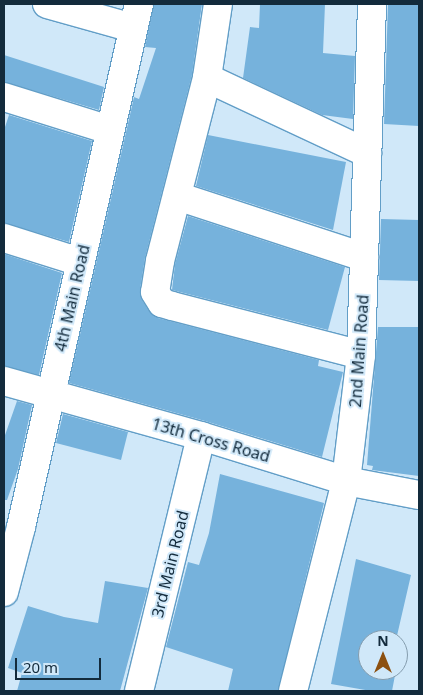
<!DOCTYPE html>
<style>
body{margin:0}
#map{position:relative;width:423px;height:695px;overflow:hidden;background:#d0e8f9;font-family:"Noto Sans",sans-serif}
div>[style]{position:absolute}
.building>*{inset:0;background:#76b2dc}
.roads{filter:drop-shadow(1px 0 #629ec7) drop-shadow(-1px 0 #629ec7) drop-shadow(0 1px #629ec7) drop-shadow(0 -1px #629ec7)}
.street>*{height:28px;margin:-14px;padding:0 14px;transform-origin:14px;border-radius:14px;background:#fff}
span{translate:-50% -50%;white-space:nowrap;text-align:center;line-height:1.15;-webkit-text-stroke:4px #d0e8f9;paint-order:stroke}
.street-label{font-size:16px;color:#132b3c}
.frame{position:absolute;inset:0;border:5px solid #132b3c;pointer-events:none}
.north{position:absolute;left:358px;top:630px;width:50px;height:50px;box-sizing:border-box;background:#d0e8f9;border:1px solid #849cad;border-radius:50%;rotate:0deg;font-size:14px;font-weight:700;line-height:20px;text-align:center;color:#132b3c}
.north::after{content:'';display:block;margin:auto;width:18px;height:22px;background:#8c5010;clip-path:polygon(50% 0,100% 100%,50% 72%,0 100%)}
.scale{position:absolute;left:15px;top:658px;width:86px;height:22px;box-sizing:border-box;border:2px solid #132b3c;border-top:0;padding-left:6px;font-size:15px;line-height:18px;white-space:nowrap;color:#132b3c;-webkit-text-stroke:4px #d0e8f9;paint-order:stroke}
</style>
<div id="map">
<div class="building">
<div style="clip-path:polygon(154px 4px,202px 4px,192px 75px,145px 258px,140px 290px,142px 300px,149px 311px,158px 318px,319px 360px,318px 366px,343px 372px,322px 457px,205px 421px,69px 383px,134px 97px,139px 99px,156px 48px,145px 47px)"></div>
<div style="clip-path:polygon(260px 4px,325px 4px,323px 53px,355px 56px,353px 119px,322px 115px,243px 78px,250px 27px,259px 28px)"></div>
<div style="clip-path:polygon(388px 4px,419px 4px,419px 126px,384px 124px)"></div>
<div style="clip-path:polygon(4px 55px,104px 87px,99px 110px,4px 82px)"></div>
<div style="clip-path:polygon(9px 115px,92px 141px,69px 242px,4px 223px,4px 130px)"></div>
<div style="clip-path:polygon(208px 135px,346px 162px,333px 230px,196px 186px)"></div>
<div style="clip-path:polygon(188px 216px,345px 267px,328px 330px,172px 290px,175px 264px)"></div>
<div style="clip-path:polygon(381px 219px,419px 220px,419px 281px,379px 280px)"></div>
<div style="clip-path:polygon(4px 254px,62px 273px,39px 375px,4px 366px)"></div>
<div style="clip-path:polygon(378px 327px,419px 327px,419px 476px,372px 470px,373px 466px,367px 465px)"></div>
<div style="clip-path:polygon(17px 401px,32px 405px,18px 469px,7px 500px,4px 500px,4px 438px)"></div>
<div style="clip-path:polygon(63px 414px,128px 432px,121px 460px,56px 443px)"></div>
<div style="clip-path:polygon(220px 474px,324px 503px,278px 691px,228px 691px,233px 669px,166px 647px,188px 562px,199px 565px,209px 533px)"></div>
<div style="clip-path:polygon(356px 559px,411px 575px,396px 640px,368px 640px,368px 670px,396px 670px,392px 691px,371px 691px,331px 684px)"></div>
<div style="clip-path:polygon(105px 581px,148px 588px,120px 691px,17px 691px,22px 673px,8px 668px,28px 606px,64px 617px,98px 623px)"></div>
</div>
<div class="roads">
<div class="street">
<div style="left:47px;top:4px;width:89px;rotate:15.6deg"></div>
<div style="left:218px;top:4px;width:75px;rotate:98.5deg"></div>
<div style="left:207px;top:78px;width:177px;rotate:25.1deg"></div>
<div style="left:207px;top:78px;width:189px;rotate:104.4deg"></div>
<div style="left:160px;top:261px;width:31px;rotate:99deg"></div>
<div style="left:155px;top:292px;width:13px;rotate:58deg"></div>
<div style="left:162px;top:303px;width:10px;rotate:17deg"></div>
<div style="left:172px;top:306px;width:195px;rotate:14.5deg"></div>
<div style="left:4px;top:97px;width:111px;rotate:17.3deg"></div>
<div style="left:177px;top:196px;width:197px;rotate:18.1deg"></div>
<div style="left:4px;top:238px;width:80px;rotate:17.5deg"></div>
<div style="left:4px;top:381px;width:205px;rotate:15.6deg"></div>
<div style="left:201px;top:436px;width:152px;rotate:17.2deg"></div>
<div style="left:346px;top:481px;width:74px;rotate:10.9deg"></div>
<div style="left:4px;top:592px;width:67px;rotate:-75.3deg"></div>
<div style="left:21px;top:527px;width:536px;rotate:-77.29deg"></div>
<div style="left:139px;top:691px;width:262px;rotate:-76.3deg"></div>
<div style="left:293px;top:691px;width:217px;rotate:-75.8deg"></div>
<div style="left:346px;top:481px;width:127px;rotate:-83.2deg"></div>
<div style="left:361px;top:355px;width:351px;rotate:-88.2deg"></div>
</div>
</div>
<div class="street-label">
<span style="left:72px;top:298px;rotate:-77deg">4th Main Road</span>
<span style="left:359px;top:351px;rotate:-86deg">2nd Main Road</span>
<span style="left:211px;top:440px;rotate:16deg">13th Cross Road</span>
<span style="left:170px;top:564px;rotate:-76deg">3rd Main Road</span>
</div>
<div class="frame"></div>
<div class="north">N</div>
<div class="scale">20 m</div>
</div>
